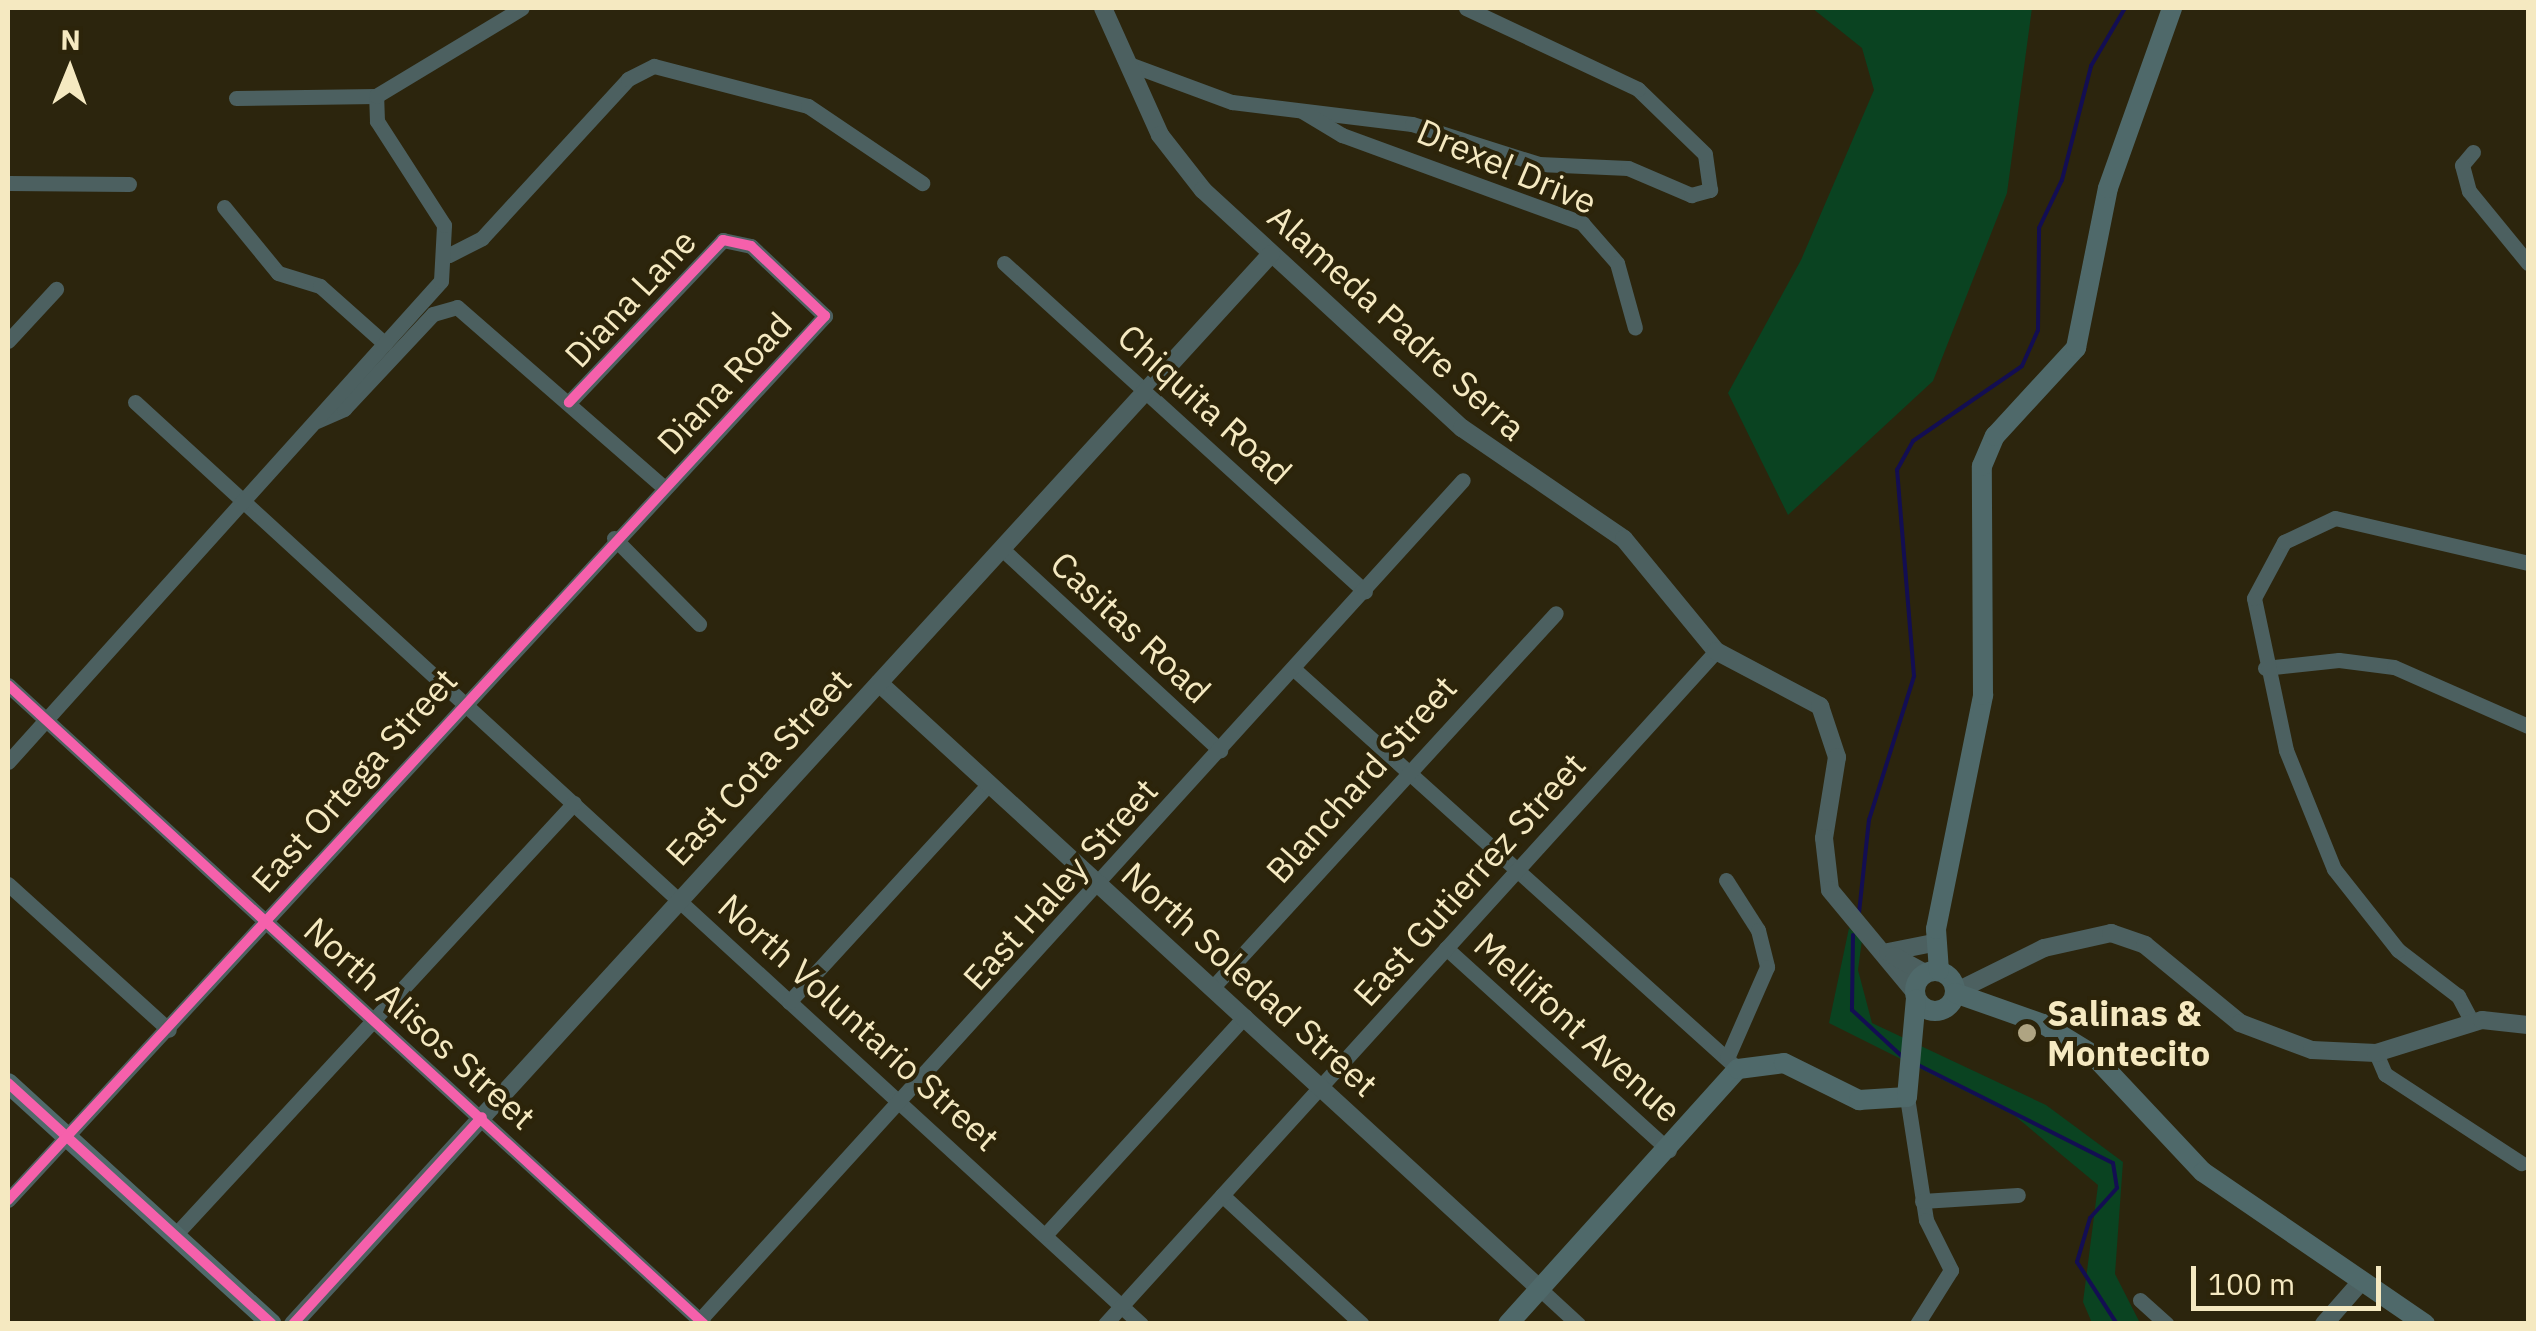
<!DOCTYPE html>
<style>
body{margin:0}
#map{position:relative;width:2536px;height:1331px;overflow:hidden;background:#2c250d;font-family:"IBM Plex Sans",sans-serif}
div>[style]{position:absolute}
.green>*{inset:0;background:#0a4321}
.stream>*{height:4px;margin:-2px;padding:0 2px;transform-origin:2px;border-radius:2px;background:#130e52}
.minor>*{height:15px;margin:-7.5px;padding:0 7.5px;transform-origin:7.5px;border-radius:7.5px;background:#4c6060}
.tertiary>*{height:18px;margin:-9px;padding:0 9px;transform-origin:9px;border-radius:9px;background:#4c6060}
.secondary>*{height:20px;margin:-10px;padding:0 10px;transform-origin:10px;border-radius:10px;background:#4f696a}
.secondary>.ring{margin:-10px;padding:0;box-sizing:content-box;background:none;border:20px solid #4f696a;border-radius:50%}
.cycleway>*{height:10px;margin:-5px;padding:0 5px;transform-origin:5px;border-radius:5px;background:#f560ab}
.dots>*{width:28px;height:28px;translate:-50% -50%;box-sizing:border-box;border:5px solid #2c240a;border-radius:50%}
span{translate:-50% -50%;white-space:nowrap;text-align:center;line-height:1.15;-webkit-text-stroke:8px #2c240a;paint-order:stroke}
.street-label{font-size:35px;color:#f5e9c1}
.poi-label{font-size:35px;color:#f5e9c1;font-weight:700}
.left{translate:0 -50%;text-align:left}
.frame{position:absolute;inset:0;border:10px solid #f5e9c1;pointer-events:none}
.north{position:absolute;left:20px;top:20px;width:100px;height:100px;-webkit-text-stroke:8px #2c240a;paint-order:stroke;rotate:1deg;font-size:28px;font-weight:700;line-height:40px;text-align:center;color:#f5e9c1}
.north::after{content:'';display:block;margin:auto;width:35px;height:45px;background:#f5e9c1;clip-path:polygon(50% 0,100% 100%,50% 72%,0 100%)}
.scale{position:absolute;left:2191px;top:1266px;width:190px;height:45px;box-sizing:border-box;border:5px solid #f5e9c1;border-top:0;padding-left:12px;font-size:30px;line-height:35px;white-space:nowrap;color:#f5e9c1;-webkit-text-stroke:8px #2c240a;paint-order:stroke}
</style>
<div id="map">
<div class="green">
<div style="clip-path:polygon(1812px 8px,2032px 8px,2007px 193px,1933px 381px,1788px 515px,1728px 393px,1801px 260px,1874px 90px,1862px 48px)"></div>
<div style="clip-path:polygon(1849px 928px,1862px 940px,1858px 970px,1872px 1023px,2046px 1105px,2123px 1162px,2115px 1274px,2140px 1323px,2092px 1323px,2083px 1302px,2098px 1185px,2015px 1116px,1829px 1023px)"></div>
</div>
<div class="stream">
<div style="left:1859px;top:913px;width:94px;rotate:-83.9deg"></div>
<div style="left:1869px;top:820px;width:151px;rotate:-72.6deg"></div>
<div style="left:1914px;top:676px;width:207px;rotate:-94.7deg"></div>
<div style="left:1897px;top:470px;width:33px;rotate:-61deg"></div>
<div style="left:1913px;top:441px;width:132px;rotate:-34.5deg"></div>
<div style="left:2022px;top:366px;width:39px;rotate:-66deg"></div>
<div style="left:2038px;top:330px;width:102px;rotate:-89.4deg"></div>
<div style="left:2039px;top:228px;width:53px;rotate:-64.4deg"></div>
<div style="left:2062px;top:180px;width:118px;rotate:-75.7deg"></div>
<div style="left:2091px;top:66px;width:67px;rotate:-59.6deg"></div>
<div style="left:1853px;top:935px;width:75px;rotate:90.8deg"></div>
<div style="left:1852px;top:1010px;width:72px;rotate:42.8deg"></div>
<div style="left:1918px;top:1065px;width:218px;rotate:26.7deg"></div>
<div style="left:2113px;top:1163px;width:25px;rotate:81deg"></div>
<div style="left:2117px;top:1188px;width:40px;rotate:132deg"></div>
<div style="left:2090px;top:1218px;width:46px;rotate:106.5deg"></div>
<div style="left:2077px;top:1262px;width:74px;rotate:57.2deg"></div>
</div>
<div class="minor">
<div style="left:1129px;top:64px;width:110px;rotate:20.3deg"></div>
<div style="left:1232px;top:102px;width:181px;rotate:7deg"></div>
<div style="left:1412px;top:124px;width:133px;rotate:17.5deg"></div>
<div style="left:1539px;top:164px;width:89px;rotate:2.6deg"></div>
<div style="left:1628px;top:168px;width:69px;rotate:23.2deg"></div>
<div style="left:1691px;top:195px;width:20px;rotate:-15deg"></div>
<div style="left:1710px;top:190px;width:36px;rotate:-98deg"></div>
<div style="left:1705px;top:154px;width:93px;rotate:-135.9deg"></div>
<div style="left:1638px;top:89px;width:190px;rotate:-154.8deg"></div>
<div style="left:236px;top:98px;width:140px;rotate:-0.8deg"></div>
<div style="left:1302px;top:111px;width:47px;rotate:31deg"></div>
<div style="left:1342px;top:135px;width:256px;rotate:20.1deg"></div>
<div style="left:1582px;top:223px;width:53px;rotate:48.8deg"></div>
<div style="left:1617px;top:263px;width:67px;rotate:74.5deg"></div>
<div style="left:2473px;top:152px;width:17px;rotate:130deg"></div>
<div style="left:2462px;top:165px;width:27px;rotate:75deg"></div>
<div style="left:2469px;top:191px;width:93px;rotate:50.7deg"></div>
<div style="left:8px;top:183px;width:121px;rotate:0.5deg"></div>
<div style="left:224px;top:207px;width:85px;rotate:50.7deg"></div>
<div style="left:278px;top:273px;width:44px;rotate:17.2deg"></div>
<div style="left:320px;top:286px;width:87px;rotate:41.7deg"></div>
<div style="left:449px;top:255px;width:37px;rotate:-27deg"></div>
<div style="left:482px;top:238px;width:216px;rotate:-47.4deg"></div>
<div style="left:628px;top:79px;width:29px;rotate:-27deg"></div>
<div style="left:654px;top:66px;width:159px;rotate:14.6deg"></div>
<div style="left:808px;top:106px;width:138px;rotate:34deg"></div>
<div style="left:1004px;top:263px;width:488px;rotate:42.3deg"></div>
<div style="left:8px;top:341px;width:71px;rotate:-47.3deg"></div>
<div style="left:135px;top:402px;width:1365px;rotate:42.51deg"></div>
<div style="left:317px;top:421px;width:30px;rotate:-24deg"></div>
<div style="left:344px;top:409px;width:130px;rotate:-46.9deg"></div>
<div style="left:433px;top:314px;width:25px;rotate:-16deg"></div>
<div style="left:457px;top:307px;width:274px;rotate:41.1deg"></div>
<div style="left:614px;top:538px;width:121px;rotate:45.3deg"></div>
<div style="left:1002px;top:549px;width:297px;rotate:42.7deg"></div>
<div style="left:2265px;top:668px;width:74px;rotate:-6.2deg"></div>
<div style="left:2339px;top:660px;width:55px;rotate:7.3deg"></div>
<div style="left:2394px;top:667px;width:146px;rotate:23.8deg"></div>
<div style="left:1295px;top:670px;width:596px;rotate:42.01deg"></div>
<div style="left:8px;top:685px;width:945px;rotate:42.56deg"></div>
<div style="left:8px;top:762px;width:647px;rotate:-48.01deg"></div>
<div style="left:441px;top:281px;width:56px;rotate:-86.9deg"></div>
<div style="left:444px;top:225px;width:124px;rotate:-122.8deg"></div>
<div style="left:377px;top:121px;width:25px;rotate:-92deg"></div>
<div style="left:376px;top:96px;width:170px;rotate:-31.1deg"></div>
<div style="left:1726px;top:880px;width:59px;rotate:57.4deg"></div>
<div style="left:1758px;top:930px;width:38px;rotate:76deg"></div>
<div style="left:1767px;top:967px;width:99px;rotate:113.7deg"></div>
<div style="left:8px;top:884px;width:217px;rotate:42.2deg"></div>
<div style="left:1446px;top:948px;width:301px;rotate:42.2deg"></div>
<div style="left:1213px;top:987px;width:507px;rotate:-47.48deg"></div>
<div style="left:789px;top:1002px;width:294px;rotate:-47.5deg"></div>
<div style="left:2472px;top:1022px;width:30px;rotate:-118deg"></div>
<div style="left:2458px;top:996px;width:76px;rotate:-142.5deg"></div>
<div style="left:2398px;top:950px;width:103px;rotate:-128.3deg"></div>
<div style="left:2334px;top:869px;width:128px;rotate:-112deg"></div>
<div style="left:2286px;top:750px;width:155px;rotate:-101.9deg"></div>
<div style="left:2254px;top:598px;width:64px;rotate:-61.8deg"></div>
<div style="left:2284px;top:542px;width:56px;rotate:-25.2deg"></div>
<div style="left:2335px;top:518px;width:198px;rotate:13.1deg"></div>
<div style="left:2376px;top:1053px;width:23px;rotate:67deg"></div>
<div style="left:2385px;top:1074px;width:163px;rotate:33.2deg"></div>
<div style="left:1907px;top:1097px;width:124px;rotate:81.2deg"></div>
<div style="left:1926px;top:1220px;width:56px;rotate:63.4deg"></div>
<div style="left:1951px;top:1270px;width:64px;rotate:122.2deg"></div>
<div style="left:1222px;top:1195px;width:190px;rotate:42.7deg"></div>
<div style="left:8px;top:1200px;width:1204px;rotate:-47.26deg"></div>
<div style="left:825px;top:316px;width:102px;rotate:-136.6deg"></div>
<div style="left:751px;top:246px;width:29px;rotate:-168deg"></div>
<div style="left:723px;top:240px;width:224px;rotate:133.5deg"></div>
<div style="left:1922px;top:1201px;width:96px;rotate:-3.6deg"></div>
<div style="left:1046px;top:1234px;width:295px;rotate:-47.6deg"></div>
<div style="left:175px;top:1235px;width:588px;rotate:-47.27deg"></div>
<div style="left:1540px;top:1289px;width:52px;rotate:42.6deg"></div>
<div style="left:2140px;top:1300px;width:36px;rotate:42deg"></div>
<div style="left:696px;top:1324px;width:1140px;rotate:-47.74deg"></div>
<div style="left:1105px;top:1324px;width:909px;rotate:-47.76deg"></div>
</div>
<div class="tertiary">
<div style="left:1103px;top:8px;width:139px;rotate:65.8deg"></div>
<div style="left:1160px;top:135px;width:70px;rotate:52deg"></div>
<div style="left:1203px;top:190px;width:352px;rotate:42.6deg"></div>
<div style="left:1462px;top:428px;width:196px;rotate:34.4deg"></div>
<div style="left:1624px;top:539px;width:145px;rotate:50.6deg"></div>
<div style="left:1716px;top:651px;width:118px;rotate:27.9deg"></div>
<div style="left:1820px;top:706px;width:54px;rotate:71.6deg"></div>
<div style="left:1837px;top:757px;width:82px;rotate:99.1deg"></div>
<div style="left:1824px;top:838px;width:52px;rotate:83.4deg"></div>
<div style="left:1830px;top:890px;width:131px;rotate:50.3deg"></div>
<div style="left:879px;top:683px;width:897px;rotate:42.51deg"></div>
<div style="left:1888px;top:952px;width:41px;rotate:-11.3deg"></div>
<div style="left:1894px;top:956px;width:35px;rotate:29deg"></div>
<div style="left:1955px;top:992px;width:99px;rotate:-26.3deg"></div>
<div style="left:2044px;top:948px;width:69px;rotate:-12.6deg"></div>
<div style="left:2111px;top:933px;width:36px;rotate:19deg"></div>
<div style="left:2145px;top:945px;width:123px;rotate:39.4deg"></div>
<div style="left:2240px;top:1023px;width:77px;rotate:20.6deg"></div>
<div style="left:2312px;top:1050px;width:64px;rotate:2.7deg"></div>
<div style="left:2376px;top:1053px;width:111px;rotate:-17.3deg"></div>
<div style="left:2482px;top:1020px;width:46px;rotate:6.2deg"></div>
<div style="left:293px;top:1324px;width:1450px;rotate:-47.57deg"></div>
<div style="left:2324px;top:1324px;width:52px;rotate:-48.9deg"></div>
</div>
<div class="secondary">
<div class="ring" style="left:1915px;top:971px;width:20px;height:20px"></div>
<div style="left:1939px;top:971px;width:42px;rotate:-94.1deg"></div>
<div style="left:1936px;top:929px;width:239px;rotate:-78.6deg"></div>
<div style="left:1983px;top:695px;width:229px;rotate:-90.3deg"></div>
<div style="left:1982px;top:466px;width:33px;rotate:-67deg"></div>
<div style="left:1995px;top:436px;width:120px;rotate:-47.4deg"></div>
<div style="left:2076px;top:348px;width:163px;rotate:-78.7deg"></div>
<div style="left:2108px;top:188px;width:191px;rotate:-70.4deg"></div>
<div style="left:1955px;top:993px;width:93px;rotate:19.4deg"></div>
<div style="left:2043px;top:1024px;width:57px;rotate:31.5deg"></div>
<div style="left:2092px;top:1054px;width:162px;rotate:46.8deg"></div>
<div style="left:2203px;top:1172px;width:269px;rotate:34.4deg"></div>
<div style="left:8px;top:1083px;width:357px;rotate:42.4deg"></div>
<div style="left:1508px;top:1324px;width:343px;rotate:-48deg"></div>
<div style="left:1738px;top:1069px;width:46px;rotate:-7.4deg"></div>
<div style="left:1784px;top:1063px;width:84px;rotate:26.3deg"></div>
<div style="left:1859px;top:1100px;width:48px;rotate:-3.6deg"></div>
<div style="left:1907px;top:1097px;width:98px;rotate:-84.8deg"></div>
</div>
<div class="cycleway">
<div style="left:8px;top:685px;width:945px;rotate:42.56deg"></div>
<div style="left:8px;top:1083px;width:357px;rotate:42.4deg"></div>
<div style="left:8px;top:1200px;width:1204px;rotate:-47.26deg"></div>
<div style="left:825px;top:316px;width:102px;rotate:-136.6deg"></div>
<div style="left:751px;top:246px;width:29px;rotate:-168deg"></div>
<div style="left:723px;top:240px;width:224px;rotate:133.5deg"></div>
<div style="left:293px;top:1324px;width:280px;rotate:-47.6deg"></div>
</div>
<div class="dots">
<div style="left:2027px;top:1033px;background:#afa482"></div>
</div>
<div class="street-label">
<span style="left:1507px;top:166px;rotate:23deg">Drexel Drive</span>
<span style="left:630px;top:298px;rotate:-47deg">Diana Lane</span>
<span style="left:1397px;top:322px;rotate:42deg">Alameda Padre Serra</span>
<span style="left:724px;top:383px;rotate:-47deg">Diana Road</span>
<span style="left:1205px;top:404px;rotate:42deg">Chiquita Road</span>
<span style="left:1131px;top:627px;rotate:43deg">Casitas Road</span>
<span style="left:758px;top:767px;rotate:-47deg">East Cota Street</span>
<span style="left:1361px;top:779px;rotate:-48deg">Blanchard Street</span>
<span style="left:354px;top:780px;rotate:-48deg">East Ortega Street</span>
<span style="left:1469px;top:879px;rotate:-48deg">East Gutierrez Street</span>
<span style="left:1060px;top:884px;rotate:-48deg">East Haley Street</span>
<span style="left:1250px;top:979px;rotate:42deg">North Soledad Street</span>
<span style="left:859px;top:1022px;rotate:42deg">North Voluntario Street</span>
<span style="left:420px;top:1023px;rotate:42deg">North Alisos Street</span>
<span style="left:1578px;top:1027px;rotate:42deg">Mellifont Avenue</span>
</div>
<div class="poi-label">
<span class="left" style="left:2047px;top:1033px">Salinas &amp;<br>Montecito</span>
</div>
<div class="frame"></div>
<div class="north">N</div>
<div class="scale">100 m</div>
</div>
